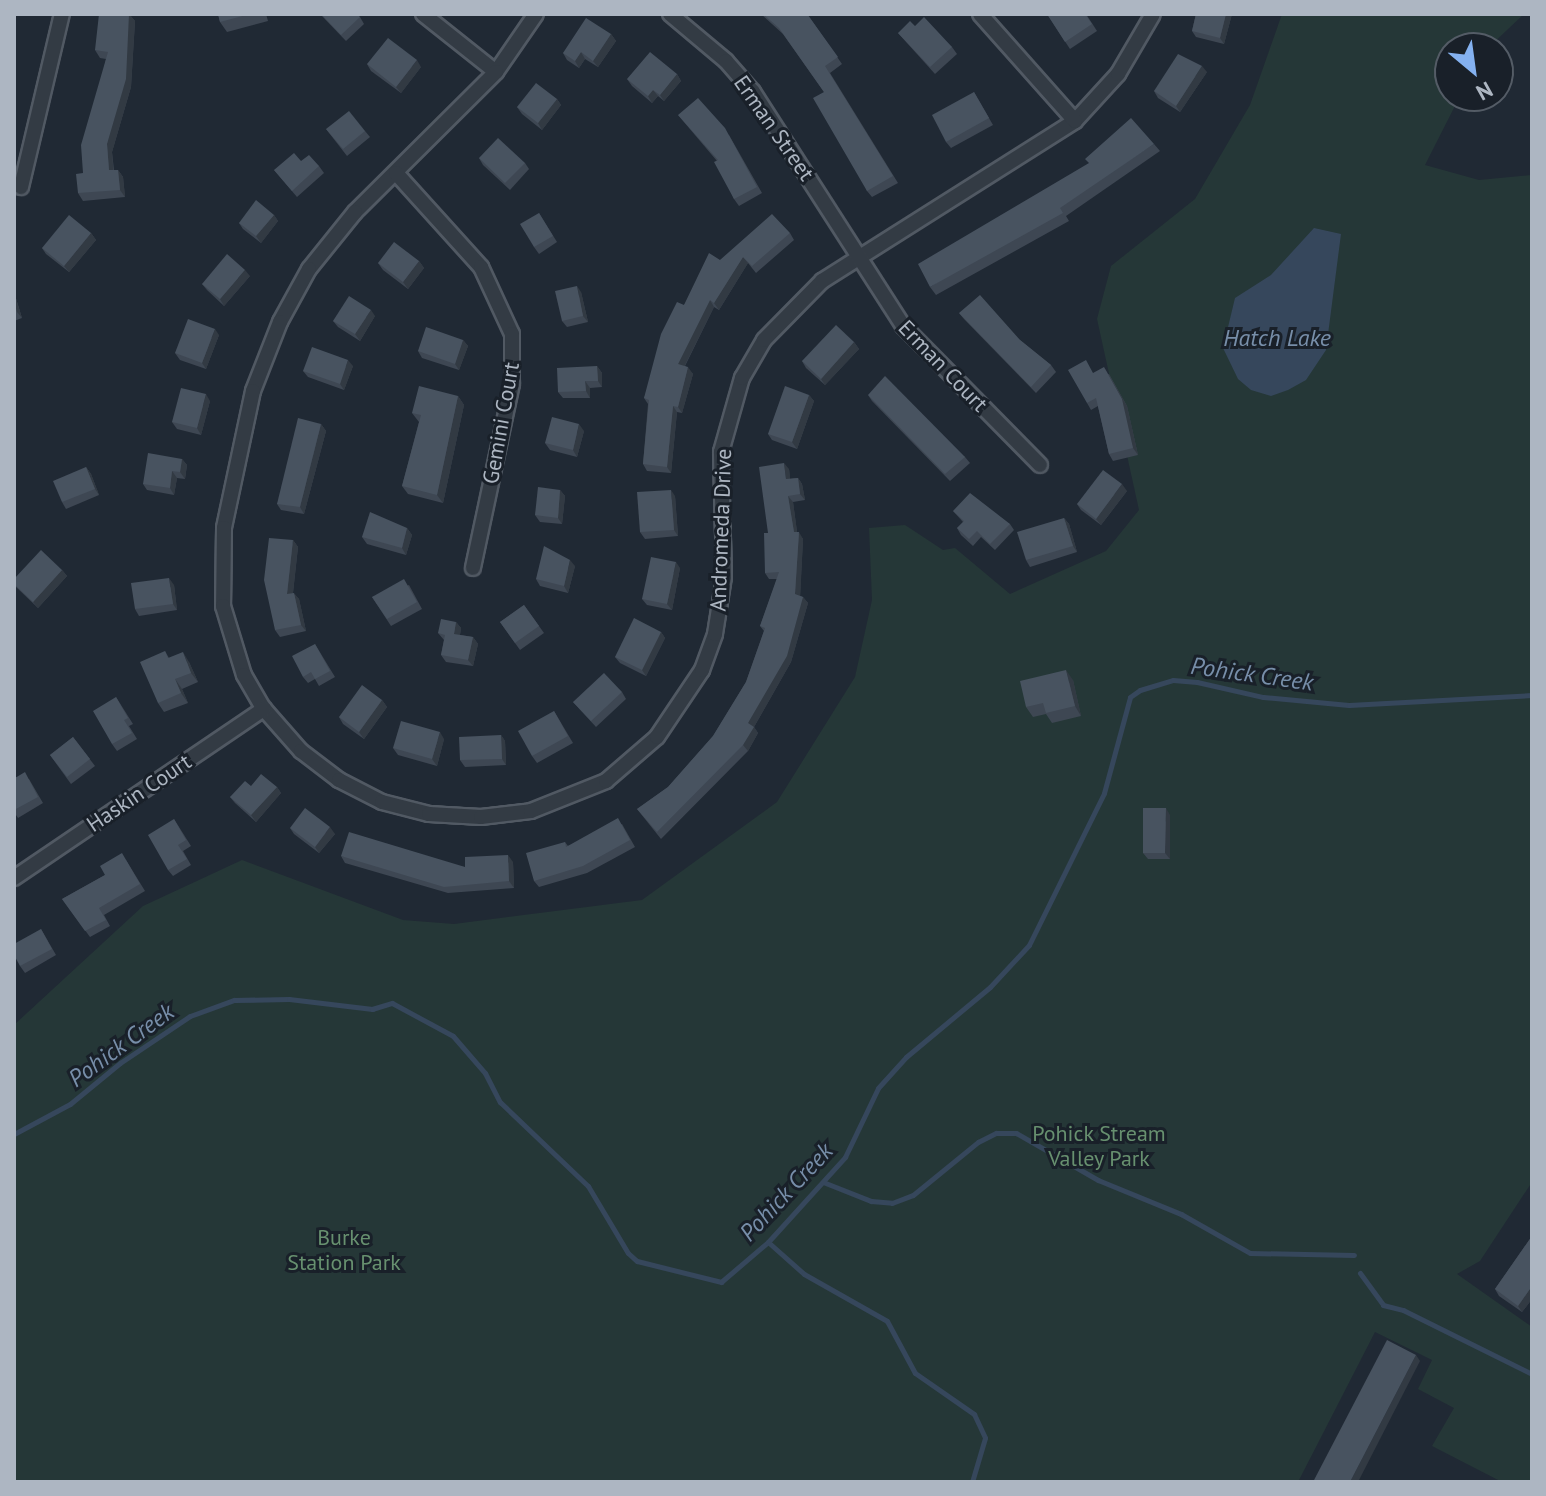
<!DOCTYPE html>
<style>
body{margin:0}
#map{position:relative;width:1546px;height:1496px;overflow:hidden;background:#202934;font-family:"PT Sans",sans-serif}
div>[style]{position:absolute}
.green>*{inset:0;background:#253737}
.water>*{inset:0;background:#36475c}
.stream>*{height:5px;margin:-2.5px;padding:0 2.5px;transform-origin:2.5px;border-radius:2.5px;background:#36475c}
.roads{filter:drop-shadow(2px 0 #515963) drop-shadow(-2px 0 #515963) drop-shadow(0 2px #515963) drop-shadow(0 -2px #515963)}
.street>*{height:14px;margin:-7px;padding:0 7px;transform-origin:7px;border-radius:7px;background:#333b44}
.wall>*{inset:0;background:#3e4753}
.shaded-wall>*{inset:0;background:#323a43}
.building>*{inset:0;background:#485360}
span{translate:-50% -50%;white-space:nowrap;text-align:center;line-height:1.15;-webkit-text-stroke:6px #192029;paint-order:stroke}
.street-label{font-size:22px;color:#adb6c2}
.park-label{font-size:22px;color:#67906f}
.water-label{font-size:24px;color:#778ea9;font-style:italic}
.frame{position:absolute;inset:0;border:16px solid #adb6c2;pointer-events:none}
.north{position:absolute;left:1434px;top:32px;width:80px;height:80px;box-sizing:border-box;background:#192029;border:2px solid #545c66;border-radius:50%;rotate:151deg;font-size:22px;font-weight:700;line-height:32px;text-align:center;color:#adb6c2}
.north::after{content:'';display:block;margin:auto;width:28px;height:36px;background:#84b1f0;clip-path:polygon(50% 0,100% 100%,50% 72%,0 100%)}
</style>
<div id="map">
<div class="green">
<div style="clip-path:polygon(1282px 14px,1524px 14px,1488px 48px,1450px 48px,1450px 96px,1460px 96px,1425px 165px,1479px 180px,1532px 175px,1532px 1182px,1480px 1261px,1457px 1274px,1532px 1327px,1532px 1482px,1502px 1482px,1432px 1446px,1454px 1408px,1418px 1389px,1432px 1360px,1375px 1332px,1298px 1482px,14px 1482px,14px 1025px,143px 906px,242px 860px,403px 920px,454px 924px,642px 900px,777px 802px,855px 677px,872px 600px,869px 528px,905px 525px,943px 550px,955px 548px,1010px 594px,1106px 551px,1139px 510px,1097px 319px,1111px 266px,1195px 199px,1250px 105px)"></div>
</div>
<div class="water">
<div style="clip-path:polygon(1314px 228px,1341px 234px,1326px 350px,1306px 380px,1288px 390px,1271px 396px,1251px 390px,1238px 379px,1223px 348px,1235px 298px,1271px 275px)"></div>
</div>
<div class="stream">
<div style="left:14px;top:1134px;width:64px;rotate:-28.2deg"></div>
<div style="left:70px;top:1104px;width:65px;rotate:-39.4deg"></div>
<div style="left:120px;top:1063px;width:84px;rotate:-33.9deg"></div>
<div style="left:190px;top:1016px;width:47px;rotate:-20deg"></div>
<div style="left:234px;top:1000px;width:55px;rotate:-1deg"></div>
<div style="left:289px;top:999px;width:84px;rotate:6.9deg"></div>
<div style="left:372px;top:1009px;width:21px;rotate:-17deg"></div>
<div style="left:392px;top:1003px;width:69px;rotate:28.4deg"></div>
<div style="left:453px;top:1036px;width:49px;rotate:49.1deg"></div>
<div style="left:485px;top:1073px;width:33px;rotate:63deg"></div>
<div style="left:500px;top:1102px;width:122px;rotate:43.7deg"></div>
<div style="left:588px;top:1186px;width:78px;rotate:59.2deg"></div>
<div style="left:628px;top:1253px;width:12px;rotate:42deg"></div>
<div style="left:637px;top:1261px;width:87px;rotate:14deg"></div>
<div style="left:721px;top:1282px;width:62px;rotate:-40.4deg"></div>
<div style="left:768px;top:1242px;width:115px;rotate:-47.8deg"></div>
<div style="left:845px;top:1157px;width:76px;rotate:-64.4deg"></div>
<div style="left:878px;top:1088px;width:42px;rotate:-47.9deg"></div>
<div style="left:906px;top:1057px;width:109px;rotate:-39.8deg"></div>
<div style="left:990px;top:987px;width:57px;rotate:-47.1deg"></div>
<div style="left:1029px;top:945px;width:169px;rotate:-63.7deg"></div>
<div style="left:1104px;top:793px;width:99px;rotate:-74.8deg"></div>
<div style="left:1130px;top:697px;width:12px;rotate:-35deg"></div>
<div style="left:1140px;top:690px;width:34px;rotate:-17deg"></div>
<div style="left:1173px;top:680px;width:24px;rotate:5deg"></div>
<div style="left:1197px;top:682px;width:68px;rotate:12.8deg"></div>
<div style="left:1263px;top:697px;width:86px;rotate:5.3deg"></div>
<div style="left:1349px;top:705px;width:183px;rotate:-3.1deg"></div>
<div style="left:823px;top:1182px;width:52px;rotate:21.6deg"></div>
<div style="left:871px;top:1201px;width:21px;rotate:5deg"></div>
<div style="left:892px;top:1203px;width:22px;rotate:-21deg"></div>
<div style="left:913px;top:1195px;width:84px;rotate:-39.2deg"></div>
<div style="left:978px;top:1142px;width:20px;rotate:-27deg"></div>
<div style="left:996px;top:1133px;width:20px"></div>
<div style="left:1016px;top:1133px;width:95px;rotate:29.8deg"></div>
<div style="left:1098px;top:1180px;width:90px;rotate:22.3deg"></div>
<div style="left:1181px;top:1214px;width:79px;rotate:29.5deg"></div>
<div style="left:1250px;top:1253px;width:104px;rotate:1.1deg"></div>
<div style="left:768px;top:1242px;width:48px;rotate:41.6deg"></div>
<div style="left:804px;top:1274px;width:95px;rotate:29.5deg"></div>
<div style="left:887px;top:1321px;width:59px;rotate:61.7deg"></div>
<div style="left:915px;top:1373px;width:72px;rotate:34.8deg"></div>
<div style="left:974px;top:1414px;width:26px;rotate:65deg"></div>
<div style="left:985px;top:1438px;width:46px;rotate:106.5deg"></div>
<div style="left:1360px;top:1273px;width:39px;rotate:54deg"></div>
<div style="left:1383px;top:1305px;width:21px;rotate:14deg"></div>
<div style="left:1403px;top:1310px;width:144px;rotate:26.4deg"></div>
</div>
<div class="roads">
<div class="street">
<div style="left:423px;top:14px;width:93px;rotate:38.5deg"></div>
<div style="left:536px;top:14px;width:70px;rotate:124.6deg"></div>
<div style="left:496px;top:72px;width:199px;rotate:135.2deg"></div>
<div style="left:355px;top:212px;width:73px;rotate:128.9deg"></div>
<div style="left:309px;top:269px;width:60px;rotate:118.7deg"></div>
<div style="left:280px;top:322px;width:74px;rotate:111.4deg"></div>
<div style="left:253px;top:391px;width:140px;rotate:102deg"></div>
<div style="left:224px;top:528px;width:78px;rotate:90.7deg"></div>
<div style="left:223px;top:606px;width:72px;rotate:73.1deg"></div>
<div style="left:244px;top:675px;width:39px;rotate:60deg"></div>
<div style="left:264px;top:709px;width:56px;rotate:48.6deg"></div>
<div style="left:301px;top:751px;width:48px;rotate:37.3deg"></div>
<div style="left:339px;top:780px;width:48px;rotate:27.1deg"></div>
<div style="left:382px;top:802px;width:49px;rotate:14.3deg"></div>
<div style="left:429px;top:814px;width:52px;rotate:3.3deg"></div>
<div style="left:481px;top:817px;width:50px;rotate:-6.8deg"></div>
<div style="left:531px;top:811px;width:81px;rotate:-21.8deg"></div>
<div style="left:606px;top:781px;width:67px;rotate:-40.8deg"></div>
<div style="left:657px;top:737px;width:81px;rotate:-56.1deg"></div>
<div style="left:702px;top:670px;width:38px;rotate:-70deg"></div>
<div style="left:715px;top:634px;width:58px;rotate:-81deg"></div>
<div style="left:724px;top:577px;width:125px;rotate:-91.4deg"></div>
<div style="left:721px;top:452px;width:77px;rotate:-74.2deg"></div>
<div style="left:742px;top:378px;width:44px;rotate:-59.9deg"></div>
<div style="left:764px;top:340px;width:83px;rotate:-45.5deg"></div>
<div style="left:822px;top:281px;width:299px;rotate:-32.3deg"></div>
<div style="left:1075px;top:121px;width:64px;rotate:-47.5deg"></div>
<div style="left:1118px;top:74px;width:69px;rotate:-59.7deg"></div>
<div style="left:670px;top:14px;width:73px;rotate:40deg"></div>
<div style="left:726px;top:61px;width:41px;rotate:48.9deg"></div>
<div style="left:753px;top:92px;width:278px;rotate:57.3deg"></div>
<div style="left:903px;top:326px;width:195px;rotate:45.4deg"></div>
<div style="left:980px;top:14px;width:143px;rotate:48.4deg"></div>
<div style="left:396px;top:173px;width:127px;rotate:47.9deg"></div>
<div style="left:481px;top:267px;width:74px;rotate:65.2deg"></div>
<div style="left:512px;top:334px;width:50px;rotate:90deg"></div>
<div style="left:512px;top:384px;width:188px;rotate:102deg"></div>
<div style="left:21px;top:187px;width:178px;rotate:-76.7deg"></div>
<div style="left:14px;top:878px;width:302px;rotate:-34.1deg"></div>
</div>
</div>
<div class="wall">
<div style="clip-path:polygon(129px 14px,135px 21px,131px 87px,112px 152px,114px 170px,118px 170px,123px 177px,125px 197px,83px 201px,78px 193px,83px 173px,106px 59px,100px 58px,95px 50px)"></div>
<div style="clip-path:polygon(218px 14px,266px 14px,268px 21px,227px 32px,220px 22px)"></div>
<div style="clip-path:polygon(320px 14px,360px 17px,364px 24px,346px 41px)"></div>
<div style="clip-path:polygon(761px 14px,807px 14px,810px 18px,842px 64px,830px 73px,898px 183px,872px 197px,867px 191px,824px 92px,783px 34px)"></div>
<div style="clip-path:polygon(1047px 14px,1086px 14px,1097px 31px,1070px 49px)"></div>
<div style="clip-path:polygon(1196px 14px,1232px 14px,1224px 44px,1196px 37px,1192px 31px)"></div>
<div style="clip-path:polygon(915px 26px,952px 47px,957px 54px,935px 74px,898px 33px)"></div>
<div style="clip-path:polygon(611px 34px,616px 41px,598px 67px,585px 59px,579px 68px,567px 60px,563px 53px)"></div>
<div style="clip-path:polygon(367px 64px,421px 67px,401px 93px,371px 71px)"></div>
<div style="clip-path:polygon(1207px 72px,1180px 112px,1158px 98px,1154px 91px)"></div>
<div style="clip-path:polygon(677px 74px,681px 81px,664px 101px,658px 96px,652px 103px,632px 86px,627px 79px)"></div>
<div style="clip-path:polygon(974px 92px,993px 125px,951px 148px,946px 142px)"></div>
<div style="clip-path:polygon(557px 99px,561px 105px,542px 130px,522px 114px,517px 107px)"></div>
<div style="clip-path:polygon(678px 115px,729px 135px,762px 193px,739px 206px,734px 199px,717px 161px)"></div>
<div style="clip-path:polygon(326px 129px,365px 131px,370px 137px,347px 156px)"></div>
<div style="clip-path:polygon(1154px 144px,1160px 151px,1066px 216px,1069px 221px,936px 295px,930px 287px)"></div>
<div style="clip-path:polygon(479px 158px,525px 163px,529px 169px,510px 190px,483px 165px)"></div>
<div style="clip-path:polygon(301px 161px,319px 166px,324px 173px,297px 197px,274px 170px)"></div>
<div style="clip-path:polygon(539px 213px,557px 242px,539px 254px,534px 247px)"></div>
<div style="clip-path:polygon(274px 215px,278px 221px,261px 243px,243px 229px,239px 223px)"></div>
<div style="clip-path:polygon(91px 233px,96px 240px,69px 272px,46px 254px,42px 248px)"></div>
<div style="clip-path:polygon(790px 233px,794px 240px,756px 273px,748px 263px,719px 310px,714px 307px,685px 366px,693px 374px,682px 413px,677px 412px,671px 473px,647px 471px,643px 464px,648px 404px,644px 398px,684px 305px,720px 260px)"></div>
<div style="clip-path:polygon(419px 261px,424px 268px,408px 289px,383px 270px,378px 263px)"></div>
<div style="clip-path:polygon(250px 276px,224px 306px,207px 290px,202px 284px)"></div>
<div style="clip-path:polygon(14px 292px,22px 318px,14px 321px)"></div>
<div style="clip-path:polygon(581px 292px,588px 322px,567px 327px,562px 321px)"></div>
<div style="clip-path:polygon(959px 313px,1020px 340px,1051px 365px,1056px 372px,1036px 393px,964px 319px)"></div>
<div style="clip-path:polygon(375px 316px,360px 341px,338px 327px,333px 321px)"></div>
<div style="clip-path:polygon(219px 335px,206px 369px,180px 360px,175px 353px)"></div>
<div style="clip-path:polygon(463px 340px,468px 346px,459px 370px,422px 358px,418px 351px)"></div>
<div style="clip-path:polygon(854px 342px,859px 349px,825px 385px,806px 368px,802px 361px)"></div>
<div style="clip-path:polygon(353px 366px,344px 390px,308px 377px,303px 371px)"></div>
<div style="clip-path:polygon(597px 366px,602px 373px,602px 387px,590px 388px,590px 398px,563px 398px,558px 392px)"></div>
<div style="clip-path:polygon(1094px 373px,1109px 374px,1127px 406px,1138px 455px,1113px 461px,1109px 454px,1098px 406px,1091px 410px,1087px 403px)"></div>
<div style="clip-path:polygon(809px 395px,814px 401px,797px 449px,772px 440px,768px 434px)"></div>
<div style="clip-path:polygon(868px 395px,965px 457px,970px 463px,950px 481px,872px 401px)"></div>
<div style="clip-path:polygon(458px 396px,464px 405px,443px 503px,408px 494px,402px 486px,419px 422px,412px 413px)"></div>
<div style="clip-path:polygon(210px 401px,201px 435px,177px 429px,172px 422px)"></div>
<div style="clip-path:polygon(321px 424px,326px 431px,304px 514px,281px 510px,277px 504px)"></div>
<div style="clip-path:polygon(584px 431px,577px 457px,550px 450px,545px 443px)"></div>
<div style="clip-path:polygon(182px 459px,187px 465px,185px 479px,177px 478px,174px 495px,147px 490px,143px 484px)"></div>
<div style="clip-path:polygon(86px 467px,91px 474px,99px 495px,66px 509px,62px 502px)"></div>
<div style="clip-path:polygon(789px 469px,790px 479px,798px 478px,802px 484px,805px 500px,793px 502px,797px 532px,803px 539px,800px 596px,803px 597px,808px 603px,791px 662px,754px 727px,758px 733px,748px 751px,661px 839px,637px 809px,668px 787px,713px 736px,746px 682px,764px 631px,760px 626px,777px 579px,769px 579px,765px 573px,768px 533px)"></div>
<div style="clip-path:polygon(560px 490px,565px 496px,562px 524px,540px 522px,535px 515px)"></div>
<div style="clip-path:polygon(1127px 491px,1101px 525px,1081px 510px,1077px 504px)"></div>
<div style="clip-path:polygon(675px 496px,678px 536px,645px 539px,640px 532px)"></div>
<div style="clip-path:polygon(953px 511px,1010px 524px,1014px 530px,995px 550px,981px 537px,973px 546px,961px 535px,957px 528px,963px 522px)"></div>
<div style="clip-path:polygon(1064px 518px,1069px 524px,1077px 552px,1030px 567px,1026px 560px)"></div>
<div style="clip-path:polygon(407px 528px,412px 535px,406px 555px,367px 544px,362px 537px)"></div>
<div style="clip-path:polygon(293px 540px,298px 547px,293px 593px,299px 599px,306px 631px,280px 637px,275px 630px)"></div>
<div style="clip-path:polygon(575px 566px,568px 593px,540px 586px,536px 579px)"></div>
<div style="clip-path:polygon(680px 568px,672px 610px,647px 605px,642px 599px)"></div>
<div style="clip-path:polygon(62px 570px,67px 576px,38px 608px,14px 585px,14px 579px)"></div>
<div style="clip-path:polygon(174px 585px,177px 610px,139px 616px,135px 609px)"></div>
<div style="clip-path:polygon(409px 585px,422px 609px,391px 626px,372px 597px)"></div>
<div style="clip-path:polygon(524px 605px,544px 633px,520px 650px,500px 622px)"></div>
<div style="clip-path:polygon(456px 622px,461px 628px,460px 635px,473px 637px,478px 644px,473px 666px,446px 662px,441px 655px,444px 640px,438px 633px)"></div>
<div style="clip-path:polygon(661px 632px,665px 638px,646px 676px,620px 663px,615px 657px)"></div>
<div style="clip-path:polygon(315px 644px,335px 677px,319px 686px,315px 679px,308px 683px,303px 677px)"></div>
<div style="clip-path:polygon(165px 651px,169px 658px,189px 662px,198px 682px,182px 689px,188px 703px,164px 712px,158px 703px)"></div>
<div style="clip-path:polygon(1073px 680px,1081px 716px,1052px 723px,1046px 714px,1033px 717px,1026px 707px)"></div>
<div style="clip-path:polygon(622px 692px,626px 699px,596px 727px,573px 702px)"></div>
<div style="clip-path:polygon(116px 697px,133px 724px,129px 726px,137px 739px,117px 751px,112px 744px)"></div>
<div style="clip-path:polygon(382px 700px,387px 707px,364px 739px,343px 724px,339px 717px)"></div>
<div style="clip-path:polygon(554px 711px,573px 743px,537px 763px,532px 756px)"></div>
<div style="clip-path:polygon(501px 735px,505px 741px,506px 765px,465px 767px,460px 760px)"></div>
<div style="clip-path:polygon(73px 737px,95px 766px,71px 784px,50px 755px)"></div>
<div style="clip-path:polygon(444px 739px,437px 766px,398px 755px,393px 748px)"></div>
<div style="clip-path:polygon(14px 774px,16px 777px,29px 779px,43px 803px,18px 818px,14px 812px)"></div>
<div style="clip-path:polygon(251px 786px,277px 787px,281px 793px,256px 822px,235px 803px,230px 797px)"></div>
<div style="clip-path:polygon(1170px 815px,1170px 859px,1148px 859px,1143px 853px)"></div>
<div style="clip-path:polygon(174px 819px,191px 846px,183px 851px,191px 865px,173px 876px,168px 870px)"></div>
<div style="clip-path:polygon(622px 824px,635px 847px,587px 873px,539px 887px,534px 881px,565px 842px,568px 846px)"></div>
<div style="clip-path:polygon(290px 828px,335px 834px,319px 853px,294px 834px)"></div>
<div style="clip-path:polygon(341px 856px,465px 867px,513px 862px,514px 888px,448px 893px,345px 863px)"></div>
<div style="clip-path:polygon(126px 860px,145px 891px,104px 915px,110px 926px,90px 937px,62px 899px,105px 875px)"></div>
<div style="clip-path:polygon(41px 929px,56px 955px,25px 973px,20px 966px)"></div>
<div style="clip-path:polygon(1532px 1236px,1532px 1299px,1522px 1312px,1499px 1296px,1495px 1289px)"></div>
</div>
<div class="shaded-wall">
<div style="clip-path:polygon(129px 14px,135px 21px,131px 87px,112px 152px,114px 178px,109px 170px,107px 144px)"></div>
<div style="clip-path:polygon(1226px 14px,1232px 14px,1224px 44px,1220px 38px)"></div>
<div style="clip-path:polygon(611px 34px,616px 41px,598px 67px,593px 61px)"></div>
<div style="clip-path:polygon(581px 52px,585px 59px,579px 68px,575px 61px)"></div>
<div style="clip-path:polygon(417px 60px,421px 67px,401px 93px,396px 87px)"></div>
<div style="clip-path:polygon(1202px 66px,1207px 72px,1180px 112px,1176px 106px)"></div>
<div style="clip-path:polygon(677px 74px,681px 81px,664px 101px,660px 95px)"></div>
<div style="clip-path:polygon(653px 90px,658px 96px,652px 103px,648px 96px)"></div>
<div style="clip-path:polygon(557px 99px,561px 105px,542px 130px,538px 123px)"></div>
<div style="clip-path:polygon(118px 170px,123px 177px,125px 197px,120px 190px)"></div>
<div style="clip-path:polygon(274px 215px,278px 221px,261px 243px,256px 236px)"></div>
<div style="clip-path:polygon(91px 233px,96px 240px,69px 272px,64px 266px)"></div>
<div style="clip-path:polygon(743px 257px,748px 263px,719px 310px,714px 303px)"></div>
<div style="clip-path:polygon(419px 261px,424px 268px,408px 289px,403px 282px)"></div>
<div style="clip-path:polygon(245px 270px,250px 276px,224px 306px,220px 299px)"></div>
<div style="clip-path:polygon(577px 286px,581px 292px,588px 322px,583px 316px)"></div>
<div style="clip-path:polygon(14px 292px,22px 318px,17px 312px,14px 301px)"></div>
<div style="clip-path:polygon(710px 300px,714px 307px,682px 371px,678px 364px)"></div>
<div style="clip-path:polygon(371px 310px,375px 316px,360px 341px,355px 334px)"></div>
<div style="clip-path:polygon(215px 329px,219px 335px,206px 369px,202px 363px)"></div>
<div style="clip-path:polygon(463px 340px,468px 346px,459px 370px,455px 364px)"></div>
<div style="clip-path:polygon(854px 342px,859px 349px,825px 385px,821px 379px)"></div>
<div style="clip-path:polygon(348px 360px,353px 366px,344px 390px,340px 384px)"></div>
<div style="clip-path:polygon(597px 366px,602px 373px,602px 387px,598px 381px)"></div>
<div style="clip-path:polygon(688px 367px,693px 374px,682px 413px,678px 407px)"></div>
<div style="clip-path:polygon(1104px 367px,1127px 406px,1138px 455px,1133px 448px)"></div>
<div style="clip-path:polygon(585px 381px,590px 388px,590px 398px,586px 391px)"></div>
<div style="clip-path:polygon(206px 394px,210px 401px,201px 435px,197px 428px)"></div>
<div style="clip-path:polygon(809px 395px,814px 401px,797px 449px,792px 442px)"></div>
<div style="clip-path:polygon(458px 396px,464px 405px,443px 503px,437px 495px)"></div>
<div style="clip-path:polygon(673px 406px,677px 412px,671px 473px,667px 467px)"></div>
<div style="clip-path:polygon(321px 424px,326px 431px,304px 514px,300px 507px)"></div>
<div style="clip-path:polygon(579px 424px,584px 431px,577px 457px,573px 450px)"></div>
<div style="clip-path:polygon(182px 459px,187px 465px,185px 479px,180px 472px)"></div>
<div style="clip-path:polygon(784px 463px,789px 469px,791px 486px,786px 479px)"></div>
<div style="clip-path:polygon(86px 467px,91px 474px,99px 495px,95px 489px)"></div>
<div style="clip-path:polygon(172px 471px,177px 478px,174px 495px,170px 488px)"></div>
<div style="clip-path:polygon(798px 478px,802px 484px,805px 500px,800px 494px)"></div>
<div style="clip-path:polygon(1122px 484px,1127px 491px,1101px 525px,1096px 519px)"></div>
<div style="clip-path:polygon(560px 490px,565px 496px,562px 524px,558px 518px)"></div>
<div style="clip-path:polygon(671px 490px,675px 496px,678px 536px,674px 530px)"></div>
<div style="clip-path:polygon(788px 496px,793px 502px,798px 539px,794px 532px)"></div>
<div style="clip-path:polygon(1064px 518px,1069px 524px,1077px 552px,1073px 546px)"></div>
<div style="clip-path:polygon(407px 528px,412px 535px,406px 555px,402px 548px)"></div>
<div style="clip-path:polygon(799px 532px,803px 539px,800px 601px,795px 594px)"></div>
<div style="clip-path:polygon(293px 540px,298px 547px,292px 601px,287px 594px)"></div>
<div style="clip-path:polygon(570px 560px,575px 566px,568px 593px,564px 586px)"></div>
<div style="clip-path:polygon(676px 562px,680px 568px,672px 610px,667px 604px)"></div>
<div style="clip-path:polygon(62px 570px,67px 576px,38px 608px,33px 602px)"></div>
<div style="clip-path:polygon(169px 578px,174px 585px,177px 610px,173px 604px)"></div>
<div style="clip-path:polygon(294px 593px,299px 599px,306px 631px,301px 625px)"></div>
<div style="clip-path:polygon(803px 597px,808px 603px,791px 662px,754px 727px,758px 733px,748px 751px,743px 745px,748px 723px)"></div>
<div style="clip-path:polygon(456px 622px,461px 628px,459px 640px,454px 634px)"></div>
<div style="clip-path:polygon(661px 632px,665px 638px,646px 676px,642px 670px)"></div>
<div style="clip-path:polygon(473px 637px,478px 644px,473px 666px,468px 660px)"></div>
<div style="clip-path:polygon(183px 652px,189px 662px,198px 682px,191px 673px)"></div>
<div style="clip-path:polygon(1066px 670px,1073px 680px,1081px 716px,1075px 706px)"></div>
<div style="clip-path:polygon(175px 679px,182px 689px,188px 703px,181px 693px)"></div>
<div style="clip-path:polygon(382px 700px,387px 707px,364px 739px,359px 732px)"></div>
<div style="clip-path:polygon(440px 732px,444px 739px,437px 766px,432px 759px)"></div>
<div style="clip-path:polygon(501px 735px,505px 741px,506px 765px,502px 759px)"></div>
<div style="clip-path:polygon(277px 787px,281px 793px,256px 822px,251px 815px)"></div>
<div style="clip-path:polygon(1166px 808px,1170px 815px,1170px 859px,1165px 853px)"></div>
<div style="clip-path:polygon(330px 827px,335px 834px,319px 853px,315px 847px)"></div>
<div style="clip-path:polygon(508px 855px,513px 862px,514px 888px,509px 881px)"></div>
<div style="clip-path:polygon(1532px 1286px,1532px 1299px,1522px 1312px,1518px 1306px)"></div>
<div style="clip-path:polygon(1416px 1355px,1420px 1361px,1358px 1482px,1350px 1482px)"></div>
</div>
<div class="building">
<div style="clip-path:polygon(99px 14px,129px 14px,126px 79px,107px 144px,109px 170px,118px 170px,120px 190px,78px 193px,76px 174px,83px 173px,81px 145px,108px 52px,95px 50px)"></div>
<div style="clip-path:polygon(218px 14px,250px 14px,220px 22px)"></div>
<div style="clip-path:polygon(321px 14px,357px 14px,360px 17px,341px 35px)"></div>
<div style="clip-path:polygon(763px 14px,807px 14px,810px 18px,838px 57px,825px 66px,893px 176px,867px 191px,813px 98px,824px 92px,779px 28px)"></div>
<div style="clip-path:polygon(1047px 14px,1085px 14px,1092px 24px,1065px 42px)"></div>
<div style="clip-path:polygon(1196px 14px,1226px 14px,1220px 38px,1192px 31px)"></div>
<div style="clip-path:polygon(924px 17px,952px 47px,930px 67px,898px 33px,910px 21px,915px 26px)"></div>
<div style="clip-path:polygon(586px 18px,611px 34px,593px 61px,581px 52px,575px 61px,563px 53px)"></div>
<div style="clip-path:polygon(388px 38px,417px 60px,396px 87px,367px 64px)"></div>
<div style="clip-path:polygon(650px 52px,677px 74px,660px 95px,653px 90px,648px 96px,627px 79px)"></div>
<div style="clip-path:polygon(1178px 54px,1202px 66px,1176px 106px,1154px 91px)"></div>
<div style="clip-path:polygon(536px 83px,557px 99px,538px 123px,517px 107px)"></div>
<div style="clip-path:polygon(974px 92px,989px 118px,946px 142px,932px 115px)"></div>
<div style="clip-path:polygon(698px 98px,725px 128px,757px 187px,734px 199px,714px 162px,718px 160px,678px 115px)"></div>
<div style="clip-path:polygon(349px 111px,365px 131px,343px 149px,326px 129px)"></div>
<div style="clip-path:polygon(1131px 118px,1154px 144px,1060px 208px,1063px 213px,930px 287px,918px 264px,1089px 163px,1085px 159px)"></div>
<div style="clip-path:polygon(498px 138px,525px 163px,505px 183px,479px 158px)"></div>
<div style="clip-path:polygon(294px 153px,301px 161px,309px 155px,319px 166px,292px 191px,274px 170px)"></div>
<div style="clip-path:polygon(256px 200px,274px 215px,256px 236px,239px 223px)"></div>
<div style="clip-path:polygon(539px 213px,553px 236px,534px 247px,520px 224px)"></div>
<div style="clip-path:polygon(772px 214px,790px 233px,752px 266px,743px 257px,714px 303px,710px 300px,678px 364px,688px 367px,678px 407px,673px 406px,667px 467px,643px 464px,649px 400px,644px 398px,661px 334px,677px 302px,684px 305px,709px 253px,720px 260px)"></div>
<div style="clip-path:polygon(69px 215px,91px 233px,64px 266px,42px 248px)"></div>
<div style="clip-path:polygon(394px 242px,419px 261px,403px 282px,378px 263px)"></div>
<div style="clip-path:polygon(227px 254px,245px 270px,220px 299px,202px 284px)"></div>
<div style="clip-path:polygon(577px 286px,583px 316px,562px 321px,555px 291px)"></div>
<div style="clip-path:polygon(980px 295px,1020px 340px,1051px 365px,1031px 387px,959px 313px)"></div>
<div style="clip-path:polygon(349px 296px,371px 310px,355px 334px,333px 321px)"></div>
<div style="clip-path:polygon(188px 319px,215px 329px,202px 363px,175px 353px)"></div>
<div style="clip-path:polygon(836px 325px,854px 342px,821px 379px,802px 361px)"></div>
<div style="clip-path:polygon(426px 327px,463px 340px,455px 364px,418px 351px)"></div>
<div style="clip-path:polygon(312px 347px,348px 360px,340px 384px,303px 371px)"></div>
<div style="clip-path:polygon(1086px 360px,1093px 373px,1104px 367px,1122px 399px,1133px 448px,1109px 454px,1096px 398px,1087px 403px,1068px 370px)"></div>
<div style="clip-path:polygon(597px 366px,598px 381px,585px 381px,586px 391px,558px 392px,557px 368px)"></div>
<div style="clip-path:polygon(885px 376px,965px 457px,945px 474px,868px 395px)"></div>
<div style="clip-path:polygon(419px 386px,458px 396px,437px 495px,402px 486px,421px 415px,412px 413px)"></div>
<div style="clip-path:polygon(785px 386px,809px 395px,792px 442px,768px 434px)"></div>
<div style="clip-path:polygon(181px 388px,206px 394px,197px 428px,172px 422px)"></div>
<div style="clip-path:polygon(552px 417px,579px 424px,573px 450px,545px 443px)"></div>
<div style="clip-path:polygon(298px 418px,321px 424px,300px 507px,277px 504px)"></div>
<div style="clip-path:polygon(148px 453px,182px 459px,180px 472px,172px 471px,170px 488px,143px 484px)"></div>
<div style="clip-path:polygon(784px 463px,786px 479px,798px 478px,800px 494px,788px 496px,794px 532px,799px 532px,795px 594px,803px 597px,787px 656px,748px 723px,754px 727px,743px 745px,657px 832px,637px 809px,668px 787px,713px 736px,746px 682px,765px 628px,760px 626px,779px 572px,765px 573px,764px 533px,768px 533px,759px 467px)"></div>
<div style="clip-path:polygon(86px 467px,95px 489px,62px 502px,53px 481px)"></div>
<div style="clip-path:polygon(1103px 470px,1122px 484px,1096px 519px,1077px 504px)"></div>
<div style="clip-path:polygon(538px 487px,560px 490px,558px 518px,535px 515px)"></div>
<div style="clip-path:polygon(671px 490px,674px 530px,640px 532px,637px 492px)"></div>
<div style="clip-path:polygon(970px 493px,1010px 524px,990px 544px,977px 531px,969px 539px,957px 528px,964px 521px,953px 511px)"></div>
<div style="clip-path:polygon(370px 512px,407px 528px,402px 548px,362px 537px)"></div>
<div style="clip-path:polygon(1064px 518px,1073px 546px,1026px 560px,1017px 532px)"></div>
<div style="clip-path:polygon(269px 538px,293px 540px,287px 594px,294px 593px,301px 625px,275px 630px,264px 580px)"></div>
<div style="clip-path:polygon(544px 546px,570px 560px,564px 586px,536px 579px)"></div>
<div style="clip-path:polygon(41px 550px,62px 570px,33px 602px,14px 584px,14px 579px)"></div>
<div style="clip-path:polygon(651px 557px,676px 562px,667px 604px,642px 599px)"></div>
<div style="clip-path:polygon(169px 578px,173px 604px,135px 609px,131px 583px)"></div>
<div style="clip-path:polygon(404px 579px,417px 602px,387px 619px,372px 597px)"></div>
<div style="clip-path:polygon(524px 605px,539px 626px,515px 643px,500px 622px)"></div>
<div style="clip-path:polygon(634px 618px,661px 632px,642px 670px,615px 657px)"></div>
<div style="clip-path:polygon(441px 619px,456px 622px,454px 634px,473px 637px,468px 660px,441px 655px,445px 635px,438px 633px)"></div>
<div style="clip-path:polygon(315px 644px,330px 671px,315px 679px,311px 672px,303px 677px,292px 656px)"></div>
<div style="clip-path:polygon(165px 651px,168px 658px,183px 652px,191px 673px,175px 679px,181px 693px,158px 703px,140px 662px)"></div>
<div style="clip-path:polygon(1066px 670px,1075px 706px,1046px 713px,1043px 703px,1026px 707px,1020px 681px)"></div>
<div style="clip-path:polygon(604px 673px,622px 692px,591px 721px,573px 702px)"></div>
<div style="clip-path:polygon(362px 685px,382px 700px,359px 732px,339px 717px)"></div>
<div style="clip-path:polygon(116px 697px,128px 718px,124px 720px,132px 733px,112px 744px,93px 711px)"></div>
<div style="clip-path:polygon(554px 711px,568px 736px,532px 756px,518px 731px)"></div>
<div style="clip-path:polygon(401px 721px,440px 732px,432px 759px,393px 748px)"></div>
<div style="clip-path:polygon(501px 735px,502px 759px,460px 760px,459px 737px)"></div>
<div style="clip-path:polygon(73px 737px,90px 759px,67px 777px,50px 755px)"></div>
<div style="clip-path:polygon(25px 772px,38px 797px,14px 810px,14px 776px,15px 778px)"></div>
<div style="clip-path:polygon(261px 774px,277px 787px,251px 815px,230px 797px,245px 781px,251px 786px)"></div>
<div style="clip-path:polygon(305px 808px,330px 827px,315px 847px,290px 828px)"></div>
<div style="clip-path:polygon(1143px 808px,1166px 808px,1165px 853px,1143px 853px)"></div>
<div style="clip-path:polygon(618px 818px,630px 840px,583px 866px,534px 881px,526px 853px,565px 842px,566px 847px)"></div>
<div style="clip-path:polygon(174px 819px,186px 840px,178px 845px,187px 859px,168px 870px,148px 835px)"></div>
<div style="clip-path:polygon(349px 832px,465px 867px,465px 857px,508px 855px,509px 881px,444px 887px,341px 856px)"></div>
<div style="clip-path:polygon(122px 853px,140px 884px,99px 908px,106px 920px,85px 931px,62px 899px,105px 875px,100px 866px)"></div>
<div style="clip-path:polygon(41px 929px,52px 949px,20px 966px,14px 955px,14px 944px)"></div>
<div style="clip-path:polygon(1532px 1236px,1532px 1286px,1518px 1306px,1495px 1289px)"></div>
<div style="clip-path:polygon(1387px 1340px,1416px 1355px,1350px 1482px,1313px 1482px)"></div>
</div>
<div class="street-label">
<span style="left:774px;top:128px;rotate:55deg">Erman Street</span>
<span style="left:943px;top:366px;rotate:46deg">Erman Court</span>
<span style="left:501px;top:423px;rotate:-80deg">Gemini Court</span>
<span style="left:721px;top:530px;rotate:-88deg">Andromeda Drive</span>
<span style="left:139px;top:793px;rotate:-34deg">Haskin Court</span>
</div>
<div class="park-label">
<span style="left:1099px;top:1146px">Pohick Stream<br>Valley Park</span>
<span style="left:344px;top:1250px">Burke<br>Station Park</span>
</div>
<div class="water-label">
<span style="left:1277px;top:338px">Hatch Lake</span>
<span style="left:1252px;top:674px;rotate:8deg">Pohick Creek</span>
<span style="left:121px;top:1045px;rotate:-36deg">Pohick Creek</span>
<span style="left:786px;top:1192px;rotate:-47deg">Pohick Creek</span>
</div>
<div class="frame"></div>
<div class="north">N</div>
</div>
